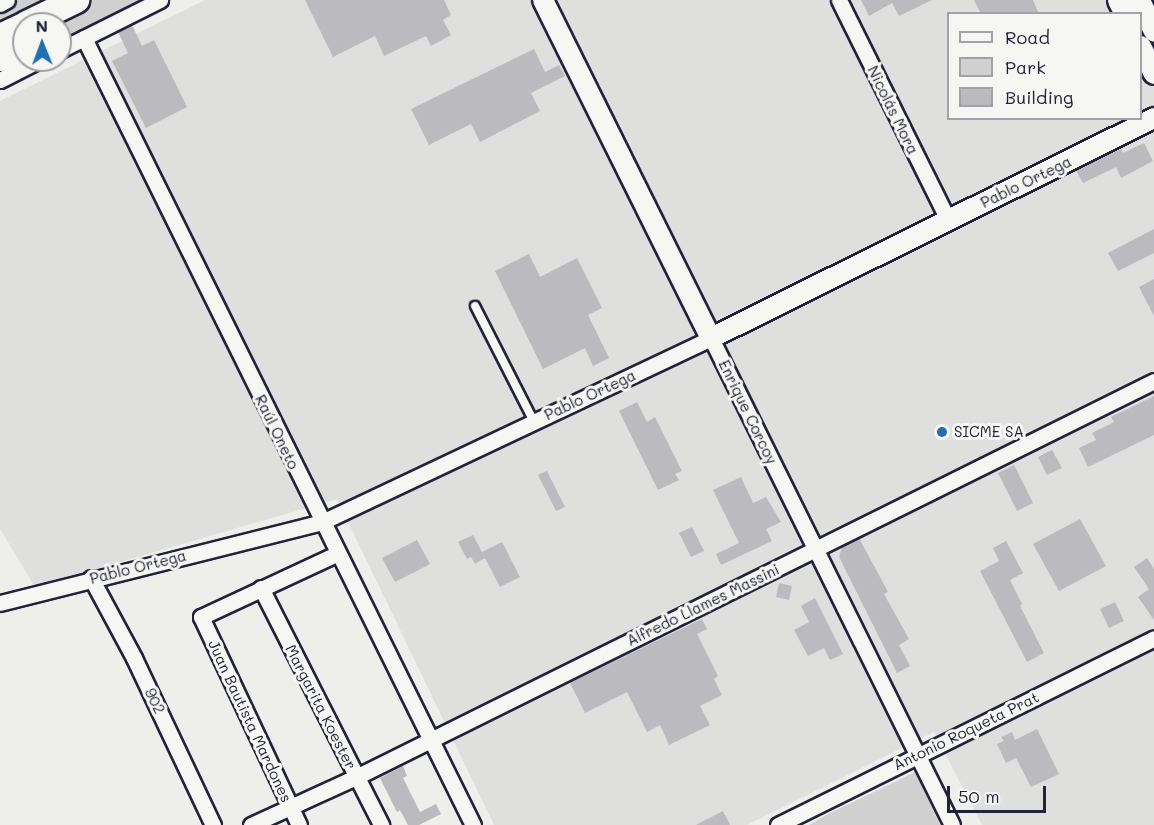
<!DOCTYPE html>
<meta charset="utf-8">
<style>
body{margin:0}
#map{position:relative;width:1154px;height:825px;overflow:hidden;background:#eeeeeb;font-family:Mali,sans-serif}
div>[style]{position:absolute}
.built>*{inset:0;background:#dfdfde}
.green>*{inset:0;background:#d0d0d1}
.building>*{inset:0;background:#bbbbbf}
.roads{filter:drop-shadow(2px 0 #22223b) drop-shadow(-2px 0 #22223b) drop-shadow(0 2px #22223b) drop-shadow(0 -2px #22223b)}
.service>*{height:8px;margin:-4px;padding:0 4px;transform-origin:4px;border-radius:4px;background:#f6f6f2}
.minor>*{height:15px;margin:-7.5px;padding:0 7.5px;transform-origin:7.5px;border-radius:7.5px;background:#f6f6f2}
.tertiary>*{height:20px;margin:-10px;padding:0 10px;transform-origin:10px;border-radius:10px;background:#f6f6f2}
.secondary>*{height:21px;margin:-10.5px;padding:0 10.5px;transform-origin:10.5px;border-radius:10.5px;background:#f6f6f2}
.trunk>*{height:26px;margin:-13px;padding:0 13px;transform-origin:13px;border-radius:13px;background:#f6f6f2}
.dots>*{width:16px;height:16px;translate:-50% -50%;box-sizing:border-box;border:3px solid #f6f6f2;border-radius:50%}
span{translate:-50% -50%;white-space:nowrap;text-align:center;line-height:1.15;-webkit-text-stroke:6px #f6f6f2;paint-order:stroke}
.street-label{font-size:15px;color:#22223b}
.poi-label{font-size:15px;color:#22223b}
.left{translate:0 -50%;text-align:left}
.legend{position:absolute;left:947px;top:12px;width:195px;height:108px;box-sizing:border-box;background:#f6f6f2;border:2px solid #a1a1a9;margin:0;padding:8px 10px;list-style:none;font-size:18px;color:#22223b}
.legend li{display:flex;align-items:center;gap:12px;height:30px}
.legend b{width:30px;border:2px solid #a1a1a9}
.north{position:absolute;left:12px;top:12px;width:60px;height:60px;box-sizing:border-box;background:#f6f6f2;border:2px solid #a1a1a9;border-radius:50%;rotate:359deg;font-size:16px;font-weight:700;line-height:24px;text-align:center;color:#22223b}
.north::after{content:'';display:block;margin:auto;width:21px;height:27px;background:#1f6fb2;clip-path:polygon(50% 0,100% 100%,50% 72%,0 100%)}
.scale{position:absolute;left:947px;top:786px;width:99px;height:27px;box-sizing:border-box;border:3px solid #22223b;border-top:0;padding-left:8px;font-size:18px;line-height:21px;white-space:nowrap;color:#22223b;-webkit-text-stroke:4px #f6f6f2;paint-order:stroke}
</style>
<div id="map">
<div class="built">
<div style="clip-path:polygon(evenodd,205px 0,1154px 0,1154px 825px,982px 825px,934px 732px,747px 825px,494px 825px,337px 499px,35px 587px,0 529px,0 101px,205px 0,948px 14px,1140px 14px,1140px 118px,948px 118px,948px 14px)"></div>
</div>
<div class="green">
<div style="clip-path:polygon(7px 0,160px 0,60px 50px,60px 24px,24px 24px,24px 60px,0 80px,0 4px)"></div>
<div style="clip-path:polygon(915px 772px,940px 825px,809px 825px,828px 814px)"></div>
</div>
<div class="building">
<div style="clip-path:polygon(305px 0,444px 0,451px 15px,443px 20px,451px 35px,431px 46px,426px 36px,384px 56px,375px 36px,333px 57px)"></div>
<div style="clip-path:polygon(861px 0,932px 0,899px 16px,892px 3px,869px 16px)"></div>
<div style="clip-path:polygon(974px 0,1033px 0,1039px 14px,981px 14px)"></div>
<div style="clip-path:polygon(132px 25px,142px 46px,154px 40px,187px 107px,146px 128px,112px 61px,128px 53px,118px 32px)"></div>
<div style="clip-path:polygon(534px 49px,545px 72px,559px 65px,565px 76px,531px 93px,540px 111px,480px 142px,471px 124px,429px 145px,411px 109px)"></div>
<div style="clip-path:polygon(1144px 143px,1153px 161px,1121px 178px,1116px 167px,1083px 183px,1076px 170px,1121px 149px,1123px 153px)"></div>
<div style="clip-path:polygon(1154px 229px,1154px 253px,1118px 271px,1108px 253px)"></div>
<div style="clip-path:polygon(529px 254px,540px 277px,577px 258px,602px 308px,588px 315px,609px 358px,593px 366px,585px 348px,543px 369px,495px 271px)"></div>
<div style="clip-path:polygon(1154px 279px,1154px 316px,1139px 287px)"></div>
<div style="clip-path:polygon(1154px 396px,1154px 435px,1088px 467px,1079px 448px,1096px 440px,1092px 433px,1114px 422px,1111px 417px)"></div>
<div style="clip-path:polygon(637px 402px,647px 422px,655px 417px,682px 471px,675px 474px,679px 480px,658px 490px,619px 411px)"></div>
<div style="clip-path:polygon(1052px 450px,1062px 468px,1047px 475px,1038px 457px)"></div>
<div style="clip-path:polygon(1014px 465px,1033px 503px,1017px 511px,998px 473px)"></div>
<div style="clip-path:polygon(547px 471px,565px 507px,556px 511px,538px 475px)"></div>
<div style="clip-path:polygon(741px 477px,753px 503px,766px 497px,781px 522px,766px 529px,772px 541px,721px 565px,716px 554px,739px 543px,713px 490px)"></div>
<div style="clip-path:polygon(1080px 519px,1106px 566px,1059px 591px,1033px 544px)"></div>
<div style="clip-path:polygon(692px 527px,704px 551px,691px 557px,679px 533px)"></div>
<div style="clip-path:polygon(473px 535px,485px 558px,475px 564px,471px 557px,467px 559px,458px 542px)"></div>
<div style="clip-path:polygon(859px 538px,888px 592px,884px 594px,909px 639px,899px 645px,910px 666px,897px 673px,839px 557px,842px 547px)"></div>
<div style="clip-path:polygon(417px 540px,430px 564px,395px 582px,382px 558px)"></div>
<div style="clip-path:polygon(1006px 541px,1023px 573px,1010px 580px,1022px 604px,1020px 606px,1044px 653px,1027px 662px,980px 571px,999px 561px,993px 548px)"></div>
<div style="clip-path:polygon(502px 542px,520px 577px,500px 587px,482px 552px)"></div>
<div style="clip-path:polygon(1147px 558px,1154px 569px,1154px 620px,1138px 597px,1149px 589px,1134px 567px)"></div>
<div style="clip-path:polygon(779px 583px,792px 586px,789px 600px,776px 597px)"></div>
<div style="clip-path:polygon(815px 598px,843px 654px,830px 660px,824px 648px,808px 656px,794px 630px,809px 622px,801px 606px)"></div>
<div style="clip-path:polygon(1115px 602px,1124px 621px,1109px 628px,1100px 609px)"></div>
<div style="clip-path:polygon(702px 619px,707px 629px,697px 634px,718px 676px,714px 679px,722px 695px,700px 706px,710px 725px,669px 745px,660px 725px,647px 732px,627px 692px,585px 713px,570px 683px)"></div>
<div style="clip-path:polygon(1037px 729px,1059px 774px,1031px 787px,1016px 758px,1006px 763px,997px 744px,1004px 741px,1001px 737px,1012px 732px,1015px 740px)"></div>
<div style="clip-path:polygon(403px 766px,407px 776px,403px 778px,420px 812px,436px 804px,441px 814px,419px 825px,408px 825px,400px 810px,397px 812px,380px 778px)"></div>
<div style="clip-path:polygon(723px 811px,730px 825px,696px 825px)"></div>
</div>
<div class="roads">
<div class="service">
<div style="left:475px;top:306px;width:130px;rotate:63deg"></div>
</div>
<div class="minor">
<div style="left:839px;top:0;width:246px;rotate:63.6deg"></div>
<div style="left:0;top:4px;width:8px;rotate:-30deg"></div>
<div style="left:84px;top:38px;width:878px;rotate:63.7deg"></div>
<div style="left:60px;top:50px;width:112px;rotate:-26.6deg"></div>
<div style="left:0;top:80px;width:44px;rotate:-27.1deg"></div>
<div style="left:91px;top:578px;width:91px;rotate:61.7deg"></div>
<div style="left:134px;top:658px;width:185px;rotate:64.7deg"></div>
<div style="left:261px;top:588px;width:266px;rotate:63.1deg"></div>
<div style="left:0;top:603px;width:332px;rotate:-14.1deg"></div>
<div style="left:322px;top:522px;width:430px;rotate:-25.3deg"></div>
<div style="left:711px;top:338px;width:543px;rotate:63.67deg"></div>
<div style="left:251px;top:825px;width:115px;rotate:-24.6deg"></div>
<div style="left:356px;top:777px;width:891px;rotate:-26.39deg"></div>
<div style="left:299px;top:825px;width:230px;rotate:-115.2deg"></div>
<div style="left:201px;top:617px;width:151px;rotate:-25deg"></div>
<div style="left:778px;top:825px;width:420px;rotate:-26.4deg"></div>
</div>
<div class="tertiary">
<div style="left:543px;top:0;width:377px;rotate:63.6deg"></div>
<div style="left:711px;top:338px;width:495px;rotate:-26.4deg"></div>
</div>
<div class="secondary">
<div style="left:1118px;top:0;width:16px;rotate:63deg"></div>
<div style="left:1139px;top:0;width:34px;rotate:64deg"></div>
<div style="left:1140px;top:46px;width:30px;rotate:63deg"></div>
</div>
<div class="trunk">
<div style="left:27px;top:24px;width:55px;rotate:-26.1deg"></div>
<div style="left:0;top:37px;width:26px;rotate:-25deg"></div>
<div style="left:0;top:58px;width:24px;rotate:-5deg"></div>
</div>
</div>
<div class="dots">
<div style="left:942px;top:432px;background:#1f6fb2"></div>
</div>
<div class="street-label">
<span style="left:893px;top:110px;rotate:64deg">Nicolás Mora</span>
<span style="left:1026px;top:182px;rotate:-26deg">Pablo Ortega</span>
<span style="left:590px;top:395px;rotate:-25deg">Pablo Ortega</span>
<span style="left:748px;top:412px;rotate:64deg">Enrique Corcoy</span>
<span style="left:277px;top:432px;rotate:64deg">Raúl Oneto</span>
<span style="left:138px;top:567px;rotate:-14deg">Pablo Ortega</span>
<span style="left:703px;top:605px;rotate:-26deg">Alfredo Llames Massini</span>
<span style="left:155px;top:701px;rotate:64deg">902</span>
<span style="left:321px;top:707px;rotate:63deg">Margarita Koester</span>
<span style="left:250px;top:721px;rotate:65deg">Juan Bautista Mardones</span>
<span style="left:966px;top:731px;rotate:-26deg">Antonio Roqueta Prat</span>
</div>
<div class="poi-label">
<span class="left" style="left:954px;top:432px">SICME SA</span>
</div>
<ul class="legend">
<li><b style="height:8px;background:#f6f6f2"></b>Road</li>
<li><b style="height:16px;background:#d0d0d1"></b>Park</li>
<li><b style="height:16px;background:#bbbbbf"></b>Building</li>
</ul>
<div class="north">N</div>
<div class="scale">50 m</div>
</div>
